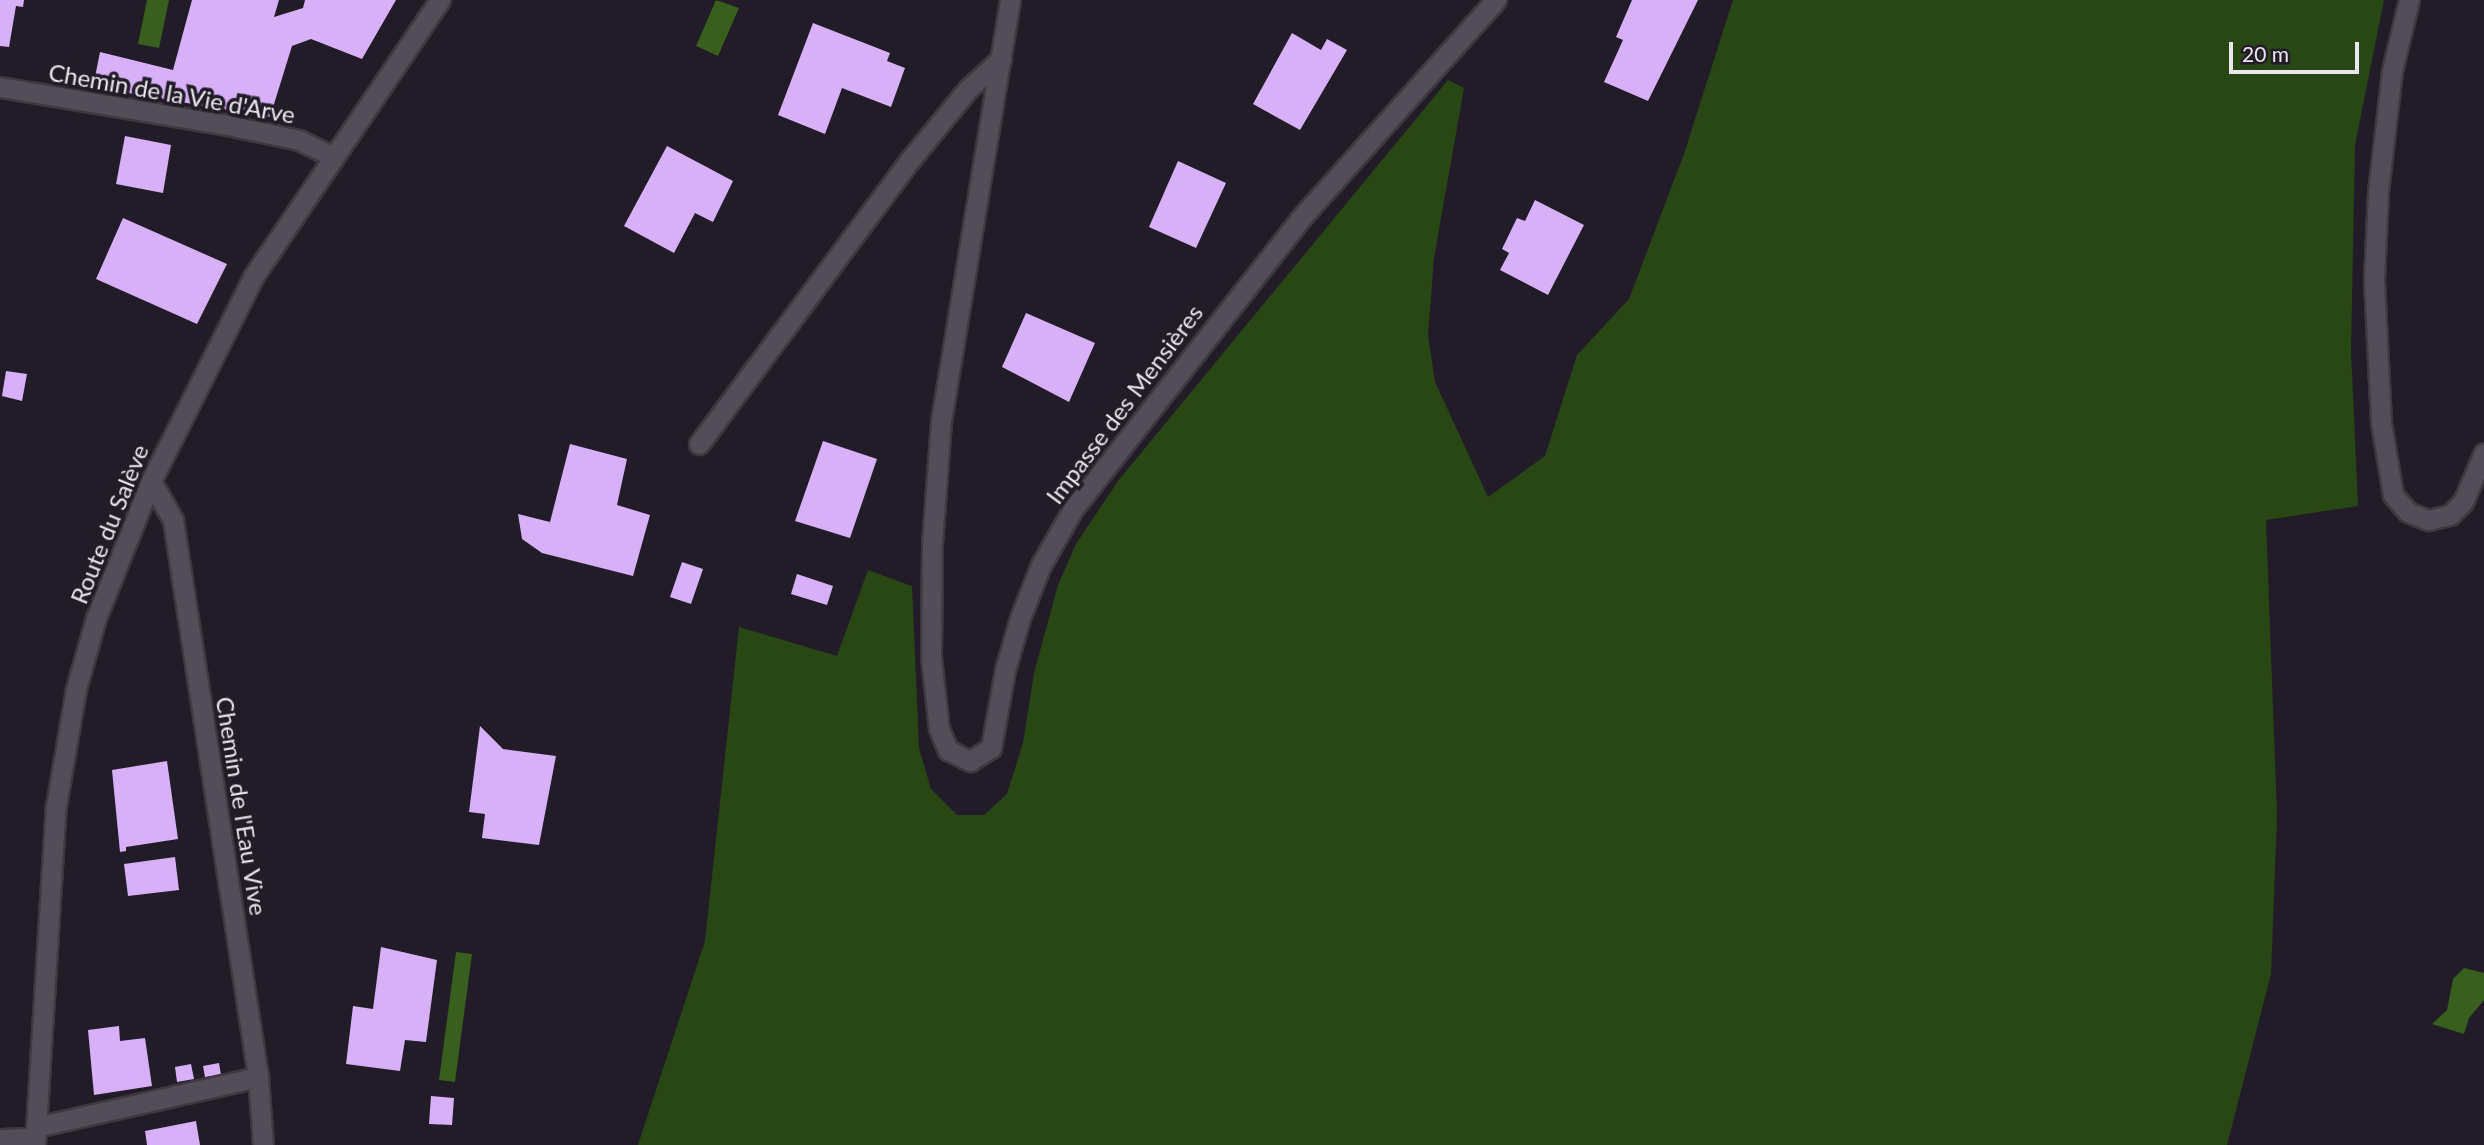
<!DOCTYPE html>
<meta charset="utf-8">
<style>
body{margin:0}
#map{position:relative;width:2484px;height:1145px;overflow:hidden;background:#221c28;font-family:Lato,sans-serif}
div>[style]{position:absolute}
.green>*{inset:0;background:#294715}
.water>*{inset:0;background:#385f1e}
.building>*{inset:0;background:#d7b0f7}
.roads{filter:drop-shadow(2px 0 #3d3841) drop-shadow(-2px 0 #3d3841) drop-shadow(0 2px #3d3841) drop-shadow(0 -2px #3d3841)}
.service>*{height:19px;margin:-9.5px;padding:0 9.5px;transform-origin:9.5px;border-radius:9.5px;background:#534c59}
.minor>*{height:19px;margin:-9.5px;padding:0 9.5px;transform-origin:9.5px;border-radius:9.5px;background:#534c59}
.secondary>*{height:19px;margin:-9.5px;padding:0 9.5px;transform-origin:9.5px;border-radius:9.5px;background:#534c59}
span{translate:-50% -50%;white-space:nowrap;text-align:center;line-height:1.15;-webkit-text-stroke:7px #221c28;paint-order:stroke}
.street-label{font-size:24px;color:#eae6ee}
.scale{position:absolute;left:2229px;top:42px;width:130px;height:32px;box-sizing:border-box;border:4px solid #eae6ee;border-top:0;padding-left:9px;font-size:21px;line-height:24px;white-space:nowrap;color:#eae6ee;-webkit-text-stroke:5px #221c28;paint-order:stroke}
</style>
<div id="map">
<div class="green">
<div style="clip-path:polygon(1733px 0,2384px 0,2355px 145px,2351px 351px,2358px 506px,2266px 520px,2277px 815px,2271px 974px,2227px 1145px,638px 1145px,705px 941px,739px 627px,837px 656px,868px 570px,912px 586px,919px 748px,931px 789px,957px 815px,984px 815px,1007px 794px,1023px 743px,1034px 673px,1058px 585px,1076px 544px,1118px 481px,1448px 80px,1464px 88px,1434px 258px,1428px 336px,1435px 382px,1488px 497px,1545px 456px,1577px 355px,1629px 299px,1684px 154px)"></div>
</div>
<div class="water">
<div style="clip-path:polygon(147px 0,169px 0,159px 48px,138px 44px)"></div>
<div style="clip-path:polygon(716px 0,739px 8px,718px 56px,696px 46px)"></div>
<div style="clip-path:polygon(456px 952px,472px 954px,455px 1082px,439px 1080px)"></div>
<div style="clip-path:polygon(2464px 968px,2484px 973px,2484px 1000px,2469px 1018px,2464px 1034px,2432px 1024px,2447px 1010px,2453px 979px)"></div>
</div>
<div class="building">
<div style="clip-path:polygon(0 0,24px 0,23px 7px,16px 6px,9px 47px,0 46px)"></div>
<div style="clip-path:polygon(192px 0,279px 0,274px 17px,303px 8px,305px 0,396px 0,362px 59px,311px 39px,292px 46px,270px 117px,93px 87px,100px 52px,173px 70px)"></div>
<div style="clip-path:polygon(1632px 0,1698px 0,1648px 101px,1604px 82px,1623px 40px,1616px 37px)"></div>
<div style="clip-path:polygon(813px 23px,890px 53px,887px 61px,905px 68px,891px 107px,842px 88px,825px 134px,778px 115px)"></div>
<div style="clip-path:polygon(1292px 33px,1321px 50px,1327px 39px,1347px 50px,1300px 130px,1253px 104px)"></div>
<div style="clip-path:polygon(125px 136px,171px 145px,163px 193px,116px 184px)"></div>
<div style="clip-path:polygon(667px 146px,733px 181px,713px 222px,695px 213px,674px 253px,624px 226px)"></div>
<div style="clip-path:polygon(1178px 161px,1226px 183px,1196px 248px,1149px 227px)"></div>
<div style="clip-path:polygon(1535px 200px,1584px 225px,1548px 295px,1500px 270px,1509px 253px,1502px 249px,1517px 218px,1525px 221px)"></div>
<div style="clip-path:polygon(123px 218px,227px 264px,197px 324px,96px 279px)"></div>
<div style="clip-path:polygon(1026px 313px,1095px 343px,1069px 402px,1002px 367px)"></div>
<div style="clip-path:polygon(6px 371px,27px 374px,22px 401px,2px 396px)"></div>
<div style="clip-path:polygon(823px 441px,877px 459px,850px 538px,795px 521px)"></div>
<div style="clip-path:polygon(570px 444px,627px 459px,617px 505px,650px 515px,633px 576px,542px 553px,522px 539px,518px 514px,550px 522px)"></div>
<div style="clip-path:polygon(682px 562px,703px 569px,691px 604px,670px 597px)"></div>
<div style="clip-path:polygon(797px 574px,833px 586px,827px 605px,791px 594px)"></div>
<div style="clip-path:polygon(480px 726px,503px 749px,556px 756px,539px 845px,482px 838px,485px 814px,469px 812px)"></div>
<div style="clip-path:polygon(167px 761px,178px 839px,126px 847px,126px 851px,120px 852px,112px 770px)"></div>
<div style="clip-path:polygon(175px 857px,179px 890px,128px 896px,124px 864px)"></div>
<div style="clip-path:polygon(381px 947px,437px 960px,426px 1042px,405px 1040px,400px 1071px,346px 1064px,353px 1006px,373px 1009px)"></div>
<div style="clip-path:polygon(119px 1026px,120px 1041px,145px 1038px,152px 1086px,94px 1095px,88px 1030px)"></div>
<div style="clip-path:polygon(219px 1063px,221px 1075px,205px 1077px,203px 1066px)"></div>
<div style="clip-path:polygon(191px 1064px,194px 1079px,177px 1082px,175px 1067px)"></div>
<div style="clip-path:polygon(431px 1096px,454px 1098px,452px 1125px,429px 1124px)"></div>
<div style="clip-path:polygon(196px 1121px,200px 1145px,147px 1145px,145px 1131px)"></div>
</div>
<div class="roads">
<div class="service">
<div style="left:699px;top:444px;width:354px;rotate:-53.4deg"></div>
<div style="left:910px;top:160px;width:92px;rotate:-50.8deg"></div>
<div style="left:968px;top:89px;width:45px;rotate:-42.3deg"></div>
</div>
<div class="minor">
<div style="left:1010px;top:0;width:427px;rotate:99.3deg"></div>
<div style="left:941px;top:421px;width:122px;rotate:94.2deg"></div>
<div style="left:932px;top:543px;width:115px;rotate:90.5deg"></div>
<div style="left:931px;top:658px;width:71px;rotate:83.6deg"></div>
<div style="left:939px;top:729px;width:23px;rotate:67deg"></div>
<div style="left:948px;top:750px;width:25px;rotate:27deg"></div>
<div style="left:970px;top:761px;width:25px;rotate:-32deg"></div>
<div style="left:991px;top:748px;width:79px;rotate:-79.8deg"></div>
<div style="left:1005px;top:670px;width:54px;rotate:-73.9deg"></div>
<div style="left:1020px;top:618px;width:57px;rotate:-68.4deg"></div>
<div style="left:1041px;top:565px;width:64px;rotate:-60.3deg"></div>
<div style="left:1073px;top:509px;width:368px;rotate:-51.9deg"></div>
<div style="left:1300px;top:219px;width:294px;rotate:-48.2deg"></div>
<div style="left:2409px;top:0;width:73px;rotate:103.5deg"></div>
<div style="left:2392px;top:71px;width:122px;rotate:96.6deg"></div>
<div style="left:2378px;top:192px;width:88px;rotate:92.6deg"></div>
<div style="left:2374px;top:280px;width:143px;rotate:87.2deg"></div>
<div style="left:2381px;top:423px;width:73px;rotate:80.5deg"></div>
<div style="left:2393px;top:495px;width:23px;rotate:49deg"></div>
<div style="left:2408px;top:512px;width:22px;rotate:22deg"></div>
<div style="left:2428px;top:520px;width:23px;rotate:-13deg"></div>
<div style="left:2450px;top:515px;width:18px;rotate:-45deg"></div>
<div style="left:2463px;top:502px;width:53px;rotate:-66.8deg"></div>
<div style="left:0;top:87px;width:225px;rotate:9.5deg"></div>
<div style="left:222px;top:124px;width:79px;rotate:11.7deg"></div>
<div style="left:299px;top:140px;width:37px;rotate:26deg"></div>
<div style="left:151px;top:481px;width:45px;rotate:60.6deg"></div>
<div style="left:173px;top:520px;width:563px;rotate:81.32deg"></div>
<div style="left:258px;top:1077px;width:68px;rotate:85.8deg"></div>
<div style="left:36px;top:1127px;width:228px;rotate:-12.7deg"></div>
<div style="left:0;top:1139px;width:34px;rotate:-2deg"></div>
</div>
<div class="secondary">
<div style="left:35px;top:1145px;width:340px;rotate:-86.5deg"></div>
<div style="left:56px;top:806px;width:119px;rotate:-80.3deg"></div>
<div style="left:76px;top:689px;width:74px;rotate:-74.3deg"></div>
<div style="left:96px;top:618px;width:148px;rotate:-68.1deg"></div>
<div style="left:151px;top:481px;width:228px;rotate:-63.4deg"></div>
<div style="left:253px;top:277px;width:334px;rotate:-56deg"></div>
</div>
</div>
<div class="street-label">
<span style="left:172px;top:93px;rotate:10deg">Chemin de la Vie d'Arve</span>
<span style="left:1124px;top:404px;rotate:-53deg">Impasse des Mensières</span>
<span style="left:109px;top:524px;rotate:-68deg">Route du Salève</span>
<span style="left:242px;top:806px;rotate:81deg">Chemin de l'Eau Vive</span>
</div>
<div class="scale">20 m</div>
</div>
